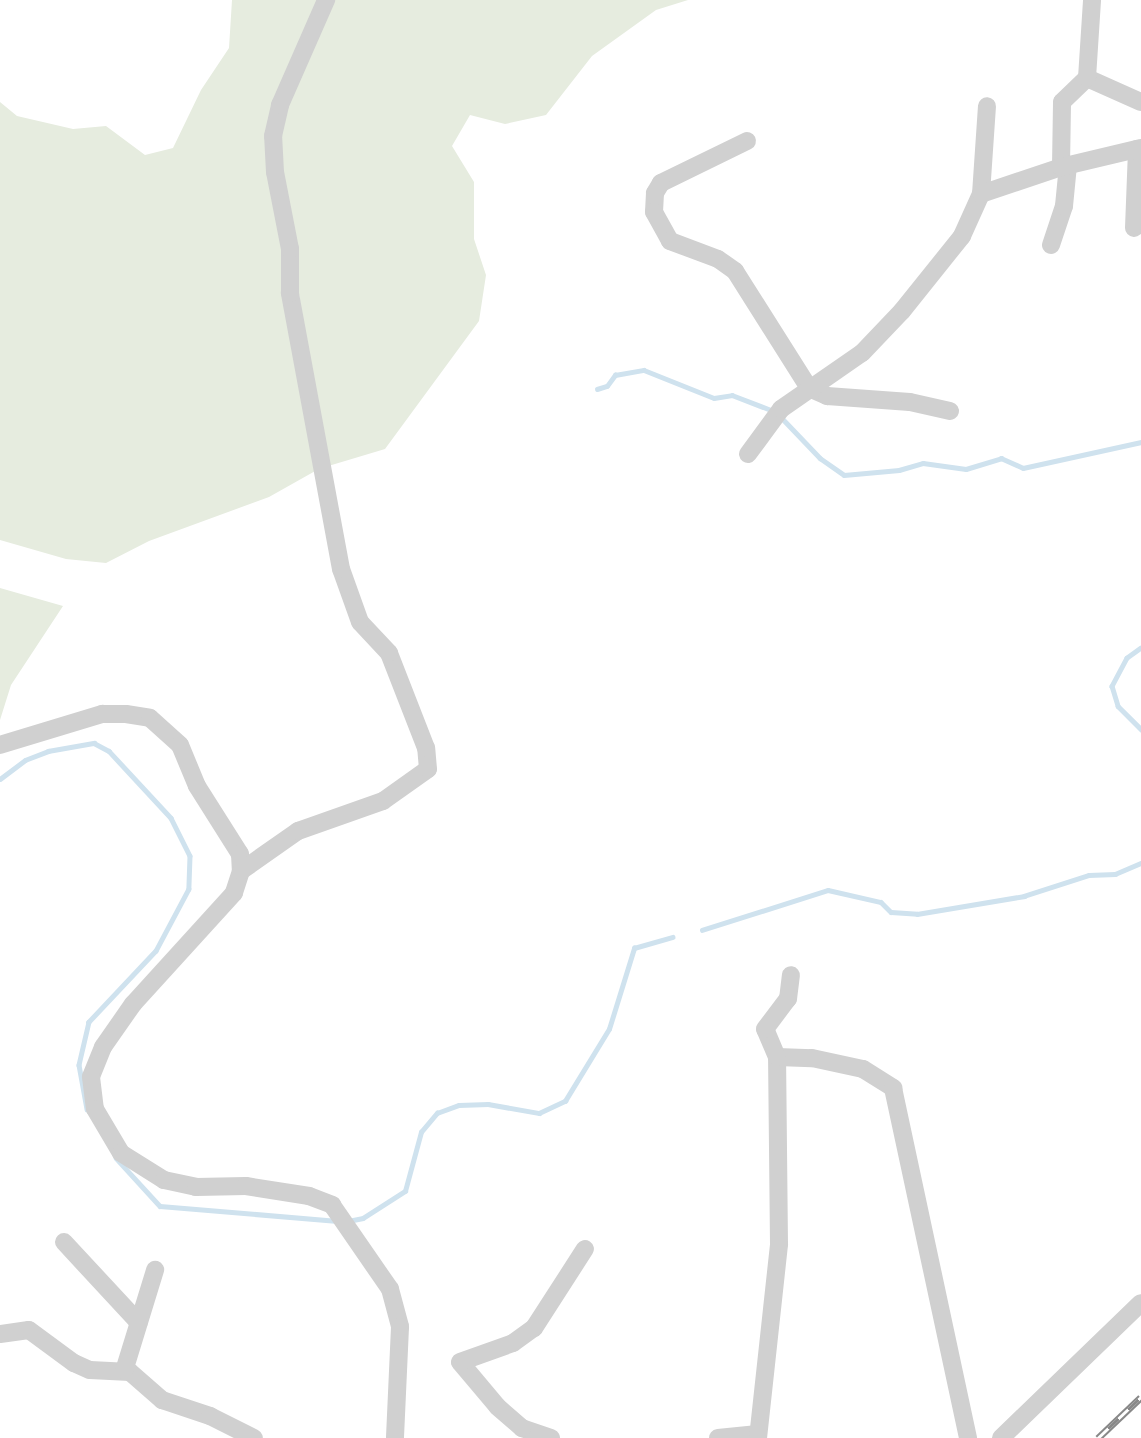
<!DOCTYPE html>
<style>
body{margin:0}
#map{position:relative;width:1141px;height:1438px;overflow:hidden;background:#fff;font-family:Commissioner,sans-serif}
div>[style]{position:absolute}
.green>*{inset:0;background:#e6ecdf}
.stream>*{height:4.5px;margin:-2.25px;padding:0 2.25px;transform-origin:2.25px;border-radius:2.25px;background:#cfe2ee}
.street>*{height:18px;margin:-9px;padding:0 9px;transform-origin:9px;border-radius:9px;background:#d0d0d0}
.rail>*{height:7px;margin-top:-3.5px;transform-origin:0;background:repeating-linear-gradient(90deg,#fff 0 14px,#888 0 28px);box-sizing:border-box;border-block:2px solid #888}
span{translate:-50% -50%;white-space:nowrap;text-align:center;line-height:1.15;-webkit-text-stroke:6px #fff;paint-order:stroke}
</style>
<div id="map">
<div class="green">
<div style="clip-path:polygon(232px 0,320px 0,273px 116px,317px 470px,269px 497px,149px 541px,106px 563px,66px 559px,0 540px,0 102px,17px 116px,73px 129px,106px 126px,145px 155px,173px 148px,201px 90px,229px 48px)"></div>
<div style="clip-path:polygon(331px 0,688px 0,656px 10px,592px 56px,546px 115px,505px 124px,470px 115px,452px 146px,474px 182px,474px 239px,486px 275px,479px 321px,385px 449px,325px 467px,277px 148px,296px 77px)"></div>
<div style="clip-path:polygon(0 588px,63px 606px,11px 685px,0 720px)"></div>
</div>
<div class="stream">
<div style="left:597px;top:389px;width:10px;rotate:-17deg"></div>
<div style="left:607px;top:386px;width:14px;rotate:-54deg"></div>
<div style="left:615px;top:375px;width:29px;rotate:-10deg"></div>
<div style="left:644px;top:370px;width:75px;rotate:21.8deg"></div>
<div style="left:714px;top:398px;width:18px;rotate:-9deg"></div>
<div style="left:732px;top:395px;width:42px;rotate:21deg"></div>
<div style="left:781px;top:417px;width:57px;rotate:46.4deg"></div>
<div style="left:820px;top:458px;width:29px;rotate:35deg"></div>
<div style="left:844px;top:475px;width:55px;rotate:-5.2deg"></div>
<div style="left:899px;top:470px;width:25px;rotate:-16deg"></div>
<div style="left:923px;top:463px;width:43px;rotate:7.9deg"></div>
<div style="left:966px;top:469px;width:37px;rotate:-17deg"></div>
<div style="left:1001px;top:458px;width:24px;rotate:24deg"></div>
<div style="left:1023px;top:468px;width:121px;rotate:-12.4deg"></div>
<div style="left:1141px;top:648px;width:17px;rotate:144deg"></div>
<div style="left:1127px;top:658px;width:32px;rotate:118deg"></div>
<div style="left:1112px;top:686px;width:21px;rotate:73deg"></div>
<div style="left:1118px;top:706px;width:33px;rotate:45deg"></div>
<div style="left:0;top:779px;width:31px;rotate:-37deg"></div>
<div style="left:25px;top:760px;width:25px;rotate:-21deg"></div>
<div style="left:48px;top:751px;width:47px;rotate:-9.9deg"></div>
<div style="left:94px;top:743px;width:17px;rotate:28deg"></div>
<div style="left:109px;top:751px;width:91px;rotate:47.2deg"></div>
<div style="left:171px;top:818px;width:42px;rotate:63.4deg"></div>
<div style="left:190px;top:856px;width:33px;rotate:92deg"></div>
<div style="left:189px;top:889px;width:70px;rotate:118deg"></div>
<div style="left:156px;top:951px;width:98px;rotate:133.3deg"></div>
<div style="left:89px;top:1022px;width:44px;rotate:103.1deg"></div>
<div style="left:79px;top:1065px;width:45px;rotate:79.7deg"></div>
<div style="left:702px;top:930px;width:132px;rotate:-17.6deg"></div>
<div style="left:828px;top:890px;width:54px;rotate:12.8deg"></div>
<div style="left:881px;top:902px;width:14px;rotate:45deg"></div>
<div style="left:891px;top:912px;width:26px;rotate:4deg"></div>
<div style="left:917px;top:914px;width:109px;rotate:-9.5deg"></div>
<div style="left:1024px;top:896px;width:68px;rotate:-17.9deg"></div>
<div style="left:1089px;top:875px;width:26px;rotate:-2deg"></div>
<div style="left:1115px;top:874px;width:28px;rotate:-23deg"></div>
<div style="left:116px;top:1158px;width:65px;rotate:47.5deg"></div>
<div style="left:160px;top:1206px;width:178px;rotate:4.8deg"></div>
<div style="left:348px;top:1221px;width:15px;rotate:-11deg"></div>
<div style="left:363px;top:1218px;width:50px;rotate:-32.7deg"></div>
<div style="left:405px;top:1191px;width:61px;rotate:-74.8deg"></div>
<div style="left:421px;top:1132px;width:25px;rotate:-50deg"></div>
<div style="left:437px;top:1113px;width:23px;rotate:-20deg"></div>
<div style="left:459px;top:1105px;width:29px;rotate:-2deg"></div>
<div style="left:488px;top:1104px;width:52px;rotate:10deg"></div>
<div style="left:539px;top:1113px;width:29px;rotate:-25deg"></div>
<div style="left:565px;top:1101px;width:84px;rotate:-58.6deg"></div>
<div style="left:609px;top:1029px;width:85px;rotate:-72.8deg"></div>
<div style="left:634px;top:948px;width:40px;rotate:-16deg"></div>
</div>
<div class="street">
<div style="left:1087px;top:78px;width:59px;rotate:24deg"></div>
<div style="left:747px;top:141px;width:96px;rotate:154deg"></div>
<div style="left:661px;top:183px;width:12px;rotate:121deg"></div>
<div style="left:655px;top:193px;width:19px;rotate:93deg"></div>
<div style="left:654px;top:212px;width:33px;rotate:61deg"></div>
<div style="left:670px;top:241px;width:51px;rotate:20.6deg"></div>
<div style="left:718px;top:259px;width:21px;rotate:35deg"></div>
<div style="left:735px;top:271px;width:138px;rotate:57.7deg"></div>
<div style="left:809px;top:388px;width:20px;rotate:24deg"></div>
<div style="left:827px;top:396px;width:83px;rotate:4.1deg"></div>
<div style="left:910px;top:402px;width:41px;rotate:12.7deg"></div>
<div style="left:1061px;top:167px;width:65px;rotate:-89.1deg"></div>
<div style="left:1062px;top:102px;width:35px;rotate:-44deg"></div>
<div style="left:1087px;top:78px;width:78px;rotate:-86.3deg"></div>
<div style="left:981px;top:194px;width:88px;rotate:-86.1deg"></div>
<div style="left:1134px;top:228px;width:79px;rotate:-87.8deg"></div>
<div style="left:1051px;top:245px;width:41px;rotate:-71.6deg"></div>
<div style="left:1064px;top:206px;width:41px;rotate:-84.4deg"></div>
<div style="left:748px;top:454px;width:56px;rotate:-53.7deg"></div>
<div style="left:781px;top:409px;width:98px;rotate:-34.7deg"></div>
<div style="left:862px;top:353px;width:58px;rotate:-46.4deg"></div>
<div style="left:902px;top:311px;width:96px;rotate:-51.3deg"></div>
<div style="left:962px;top:236px;width:46px;rotate:-65.7deg"></div>
<div style="left:981px;top:194px;width:84px;rotate:-18.6deg"></div>
<div style="left:1061px;top:167px;width:82px;rotate:-13.4deg"></div>
<div style="left:0;top:745px;width:107px;rotate:-16.9deg"></div>
<div style="left:102px;top:714px;width:24px"></div>
<div style="left:126px;top:714px;width:24px;rotate:9deg"></div>
<div style="left:150px;top:718px;width:40px;rotate:42deg"></div>
<div style="left:180px;top:745px;width:44px;rotate:67.5deg"></div>
<div style="left:197px;top:786px;width:80px;rotate:57.7deg"></div>
<div style="left:240px;top:854px;width:17px;rotate:87deg"></div>
<div style="left:241px;top:871px;width:23px;rotate:108deg"></div>
<div style="left:234px;top:893px;width:150px;rotate:132.3deg"></div>
<div style="left:133px;top:1004px;width:52px;rotate:124.9deg"></div>
<div style="left:103px;top:1047px;width:32px;rotate:112deg"></div>
<div style="left:91px;top:1077px;width:32px;rotate:83deg"></div>
<div style="left:95px;top:1109px;width:51px;rotate:59.4deg"></div>
<div style="left:121px;top:1153px;width:51px;rotate:32.1deg"></div>
<div style="left:164px;top:1180px;width:33px;rotate:12deg"></div>
<div style="left:196px;top:1187px;width:50px;rotate:-1.1deg"></div>
<div style="left:246px;top:1186px;width:64px;rotate:9deg"></div>
<div style="left:309px;top:1196px;width:25px;rotate:21deg"></div>
<div style="left:332px;top:1205px;width:102px;rotate:55.4deg"></div>
<div style="left:390px;top:1289px;width:39px;rotate:75deg"></div>
<div style="left:400px;top:1327px;width:111px;rotate:92.6deg"></div>
<div style="left:241px;top:871px;width:70px;rotate:-35.1deg"></div>
<div style="left:298px;top:831px;width:90px;rotate:-19.4deg"></div>
<div style="left:383px;top:801px;width:55px;rotate:-35.4deg"></div>
<div style="left:428px;top:769px;width:21px;rotate:-95deg"></div>
<div style="left:426px;top:748px;width:102px;rotate:-111.3deg"></div>
<div style="left:389px;top:653px;width:42px;rotate:-133.1deg"></div>
<div style="left:360px;top:622px;width:56px;rotate:-109.7deg"></div>
<div style="left:341px;top:569px;width:281px;rotate:-100.5deg"></div>
<div style="left:290px;top:293px;width:44px;rotate:-90deg"></div>
<div style="left:290px;top:249px;width:78px;rotate:-101deg"></div>
<div style="left:275px;top:172px;width:36px;rotate:-93deg"></div>
<div style="left:273px;top:136px;width:32px;rotate:-77deg"></div>
<div style="left:280px;top:105px;width:115px;rotate:-66.3deg"></div>
<div style="left:777px;top:1057px;width:35px;rotate:2deg"></div>
<div style="left:812px;top:1058px;width:52px;rotate:12.2deg"></div>
<div style="left:863px;top:1069px;width:36px;rotate:32deg"></div>
<div style="left:893px;top:1088px;width:358px;rotate:77.9deg"></div>
<div style="left:64px;top:1242px;width:110px;rotate:47.2deg"></div>
<div style="left:0;top:1334px;width:29px;rotate:-8deg"></div>
<div style="left:29px;top:1330px;width:56px;rotate:36.3deg"></div>
<div style="left:74px;top:1363px;width:17px;rotate:24deg"></div>
<div style="left:90px;top:1370px;width:40px;rotate:2.9deg"></div>
<div style="left:130px;top:1372px;width:43px;rotate:41.2deg"></div>
<div style="left:162px;top:1400px;width:51px;rotate:18.4deg"></div>
<div style="left:210px;top:1416px;width:49px;rotate:26.6deg"></div>
<div style="left:124px;top:1371px;width:106px;rotate:-72.9deg"></div>
<div style="left:551px;top:1438px;width:31px;rotate:-161deg"></div>
<div style="left:522px;top:1428px;width:33px;rotate:-139deg"></div>
<div style="left:497px;top:1406px;width:57px;rotate:-130.1deg"></div>
<div style="left:460px;top:1362px;width:56px;rotate:-19.7deg"></div>
<div style="left:513px;top:1343px;width:26px;rotate:-36deg"></div>
<div style="left:534px;top:1328px;width:94px;rotate:-57.2deg"></div>
<div style="left:718px;top:1438px;width:40px;rotate:-5.7deg"></div>
<div style="left:758px;top:1438px;width:195px;rotate:-83.8deg"></div>
<div style="left:779px;top:1244px;width:187px;rotate:-90.6deg"></div>
<div style="left:777px;top:1057px;width:30px;rotate:-113deg"></div>
<div style="left:765px;top:1029px;width:38px;rotate:-53deg"></div>
<div style="left:788px;top:999px;width:24px;rotate:-83deg"></div>
<div style="left:1001px;top:1438px;width:194px;rotate:-44deg"></div>
</div>
<div class="rail">
<div style="left:1098px;top:1438px;width:59px;rotate:-43.6deg"></div>
</div>
</div>
